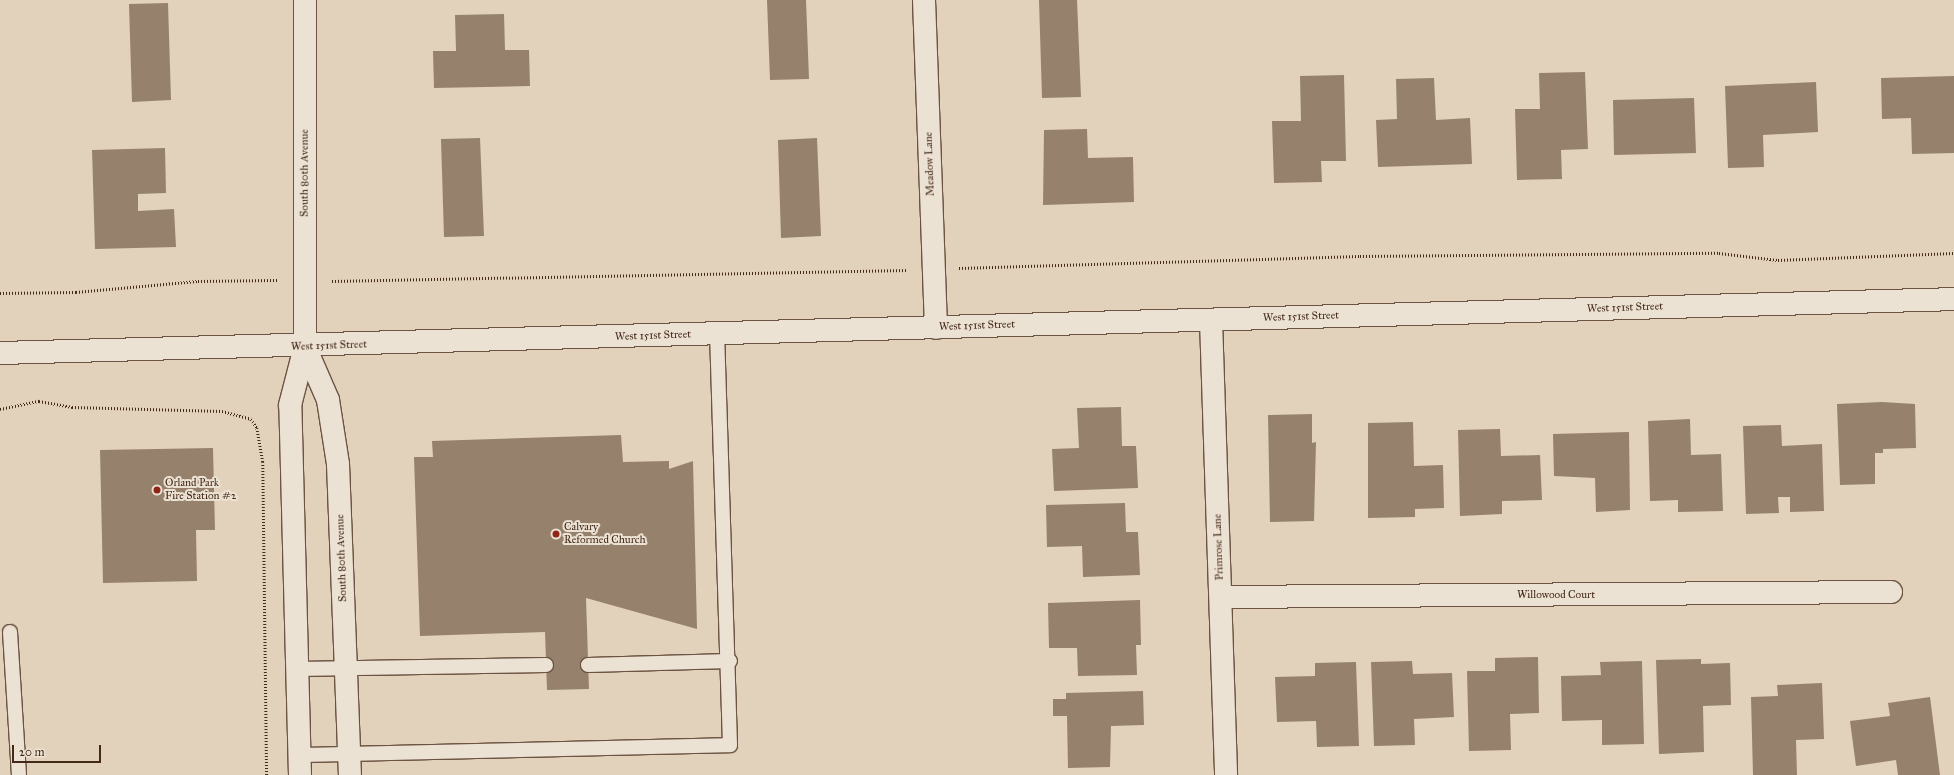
<!DOCTYPE html>
<style>
body{margin:0}
#map{position:relative;width:1954px;height:775px;overflow:hidden;background:#e2d2bb;font-family:"IM FELL Great Primer",serif}
div>[style]{position:absolute}
.building>*{inset:0;background:#96816d}
.path>*{height:2.5px;margin-top:-1.25px;transform-origin:0;background:repeating-linear-gradient(90deg,#442919 0 1px,transparent 0 3px)}
.roads{filter:drop-shadow(1px 0 #6c5342) drop-shadow(-1px 0 #6c5342) drop-shadow(0 1px #6c5342) drop-shadow(0 -1px #6c5342)}
.lane>*{height:14px;margin:-7px;padding:0 7px;transform-origin:7px;border-radius:7px;background:#ece2d3}
.street>*{height:22px;margin:-11px;padding:0 11px;transform-origin:11px;border-radius:11px;background:#ece2d3}
.secondary>*{height:22px;margin:-11px;padding:0 11px;transform-origin:11px;border-radius:11px;background:#ece2d3}
.dots>*{width:11px;height:11px;translate:-50% -50%;box-sizing:border-box;border:2px solid #ece2d3;border-radius:50%}
span{translate:-50% -50%;white-space:nowrap;text-align:center;line-height:1.15;-webkit-text-stroke:4px #ece2d3;paint-order:stroke}
.street-label{font-size:11px;color:#442919}
.poi-label{font-size:11px;color:#442919}
.left{translate:0 -50%;text-align:left}
.scale{position:absolute;left:12px;top:745px;width:89px;height:18px;box-sizing:border-box;border:2px solid #442919;border-top:0;padding-left:5px;font-size:12px;line-height:14px;white-space:nowrap;color:#442919;-webkit-text-stroke:3px #ece2d3;paint-order:stroke}
</style>
<div id="map">
<div class="building">
<div style="clip-path:polygon(767px 0,806px 0,809px 79px,770px 80px)"></div>
<div style="clip-path:polygon(1039px 0,1077px 0,1081px 97px,1042px 98px)"></div>
<div style="clip-path:polygon(168px 3px,171px 100px,132px 102px,129px 4px)"></div>
<div style="clip-path:polygon(504px 14px,505px 50px,529px 50px,530px 86px,434px 88px,433px 51px,456px 51px,455px 15px)"></div>
<div style="clip-path:polygon(1585px 72px,1588px 149px,1561px 150px,1562px 179px,1517px 180px,1515px 109px,1540px 109px,1539px 73px)"></div>
<div style="clip-path:polygon(1344px 75px,1346px 161px,1321px 161px,1322px 182px,1274px 183px,1272px 121px,1301px 121px,1300px 76px)"></div>
<div style="clip-path:polygon(1954px 76px,1954px 153px,1912px 154px,1911px 118px,1882px 119px,1881px 78px)"></div>
<div style="clip-path:polygon(1434px 78px,1436px 120px,1470px 118px,1472px 164px,1378px 167px,1376px 120px,1397px 119px,1396px 79px)"></div>
<div style="clip-path:polygon(1816px 82px,1818px 132px,1763px 135px,1764px 167px,1728px 168px,1725px 86px)"></div>
<div style="clip-path:polygon(1694px 98px,1696px 153px,1614px 155px,1613px 100px)"></div>
<div style="clip-path:polygon(1087px 129px,1088px 158px,1133px 157px,1134px 202px,1043px 205px,1044px 130px)"></div>
<div style="clip-path:polygon(480px 138px,484px 236px,444px 237px,441px 139px)"></div>
<div style="clip-path:polygon(817px 138px,821px 236px,781px 238px,778px 140px)"></div>
<div style="clip-path:polygon(165px 148px,166px 193px,138px 194px,138px 211px,174px 209px,176px 247px,95px 249px,92px 150px)"></div>
<div style="clip-path:polygon(1882px 402px,1915px 404px,1916px 448px,1883px 449px,1883px 453px,1875px 453px,1875px 484px,1840px 485px,1837px 404px)"></div>
<div style="clip-path:polygon(1121px 407px,1122px 446px,1136px 446px,1138px 488px,1054px 491px,1052px 449px,1079px 448px,1077px 408px)"></div>
<div style="clip-path:polygon(1312px 414px,1312px 443px,1316px 442px,1314px 521px,1270px 522px,1268px 415px)"></div>
<div style="clip-path:polygon(1690px 419px,1691px 455px,1721px 454px,1723px 511px,1678px 512px,1678px 500px,1650px 501px,1648px 421px)"></div>
<div style="clip-path:polygon(1413px 422px,1414px 466px,1443px 465px,1444px 508px,1415px 509px,1415px 517px,1368px 518px,1368px 423px)"></div>
<div style="clip-path:polygon(1781px 425px,1782px 446px,1822px 444px,1824px 511px,1790px 512px,1790px 497px,1778px 497px,1779px 513px,1746px 514px,1743px 426px)"></div>
<div style="clip-path:polygon(1500px 429px,1501px 456px,1540px 455px,1542px 500px,1502px 501px,1502px 514px,1460px 516px,1458px 430px)"></div>
<div style="clip-path:polygon(1629px 432px,1630px 510px,1596px 512px,1595px 478px,1554px 476px,1553px 434px)"></div>
<div style="clip-path:polygon(621px 435px,623px 462px,669px 461px,669px 469px,693px 461px,697px 629px,586px 598px,589px 689px,547px 690px,545px 632px,420px 636px,414px 457px,433px 457px,432px 441px)"></div>
<div style="clip-path:polygon(213px 448px,215px 530px,196px 530px,197px 581px,103px 583px,100px 450px)"></div>
<div style="clip-path:polygon(1125px 503px,1126px 532px,1138px 532px,1140px 575px,1083px 577px,1082px 546px,1047px 547px,1046px 505px)"></div>
<div style="clip-path:polygon(1140px 600px,1141px 645px,1136px 645px,1137px 675px,1078px 676px,1077px 648px,1049px 648px,1048px 603px)"></div>
<div style="clip-path:polygon(1538px 657px,1539px 713px,1510px 714px,1511px 750px,1469px 751px,1467px 671px,1495px 671px,1495px 658px)"></div>
<div style="clip-path:polygon(1701px 659px,1701px 664px,1730px 663px,1731px 705px,1703px 706px,1704px 752px,1659px 754px,1656px 660px)"></div>
<div style="clip-path:polygon(1412px 661px,1413px 674px,1452px 673px,1454px 717px,1414px 719px,1415px 745px,1374px 746px,1371px 662px)"></div>
<div style="clip-path:polygon(1642px 661px,1644px 744px,1602px 745px,1602px 720px,1562px 721px,1561px 676px,1601px 675px,1600px 662px)"></div>
<div style="clip-path:polygon(1356px 662px,1359px 746px,1317px 747px,1316px 721px,1277px 722px,1275px 677px,1315px 676px,1315px 663px)"></div>
<div style="clip-path:polygon(1822px 683px,1824px 739px,1796px 740px,1797px 775px,1753px 775px,1751px 697px,1778px 696px,1777px 685px)"></div>
<div style="clip-path:polygon(1143px 691px,1144px 725px,1111px 726px,1110px 767px,1068px 768px,1067px 716px,1053px 716px,1053px 699px,1066px 699px,1066px 693px)"></div>
<div style="clip-path:polygon(1930px 697px,1940px 775px,1898px 775px,1896px 760px,1856px 766px,1850px 721px,1890px 716px,1888px 703px)"></div>
</div>
<div class="path">
<div style="left:959px;top:268px;width:401px;rotate:-1.7deg"></div>
<div style="left:1360px;top:256px;width:359px;rotate:-0.5deg"></div>
<div style="left:1719px;top:253px;width:59px;rotate:6.8deg"></div>
<div style="left:1778px;top:260px;width:176px;rotate:-2.3deg"></div>
<div style="left:332px;top:281px;width:576px;rotate:-1.09deg"></div>
<div style="left:0;top:293px;width:76px;rotate:-0.8deg"></div>
<div style="left:76px;top:292px;width:122px;rotate:-5.2deg"></div>
<div style="left:198px;top:281px;width:81px;rotate:-0.7deg"></div>
<div style="left:0;top:409px;width:40px;rotate:-12deg"></div>
<div style="left:39px;top:401px;width:34px;rotate:10deg"></div>
<div style="left:72px;top:407px;width:150px;rotate:1.5deg"></div>
<div style="left:222px;top:411px;width:30px;rotate:15deg"></div>
<div style="left:251px;top:419px;width:11px;rotate:56deg"></div>
<div style="left:257px;top:428px;width:35px;rotate:80deg"></div>
<div style="left:263px;top:462px;width:313px;rotate:89.3deg"></div>
</div>
<div class="roads">
<div class="lane">
<div style="left:10px;top:632px;width:143px;rotate:86.4deg"></div>
<div style="left:588px;top:665px;width:142px;rotate:-1.6deg"></div>
<div style="left:297px;top:669px;width:249px;rotate:-0.9deg"></div>
<div style="left:299px;top:755px;width:431px;rotate:-1.3deg"></div>
<div style="left:730px;top:745px;width:411px;rotate:-91.8deg"></div>
</div>
<div class="street">
<div style="left:305px;top:0;width:347px;rotate:90deg"></div>
<div style="left:924px;top:0;width:328px;rotate:87.9deg"></div>
<div style="left:1211px;top:320px;width:455px;rotate:88.1deg"></div>
<div style="left:1221px;top:597px;width:670px;rotate:-0.43deg"></div>
</div>
<div class="secondary">
<div style="left:305px;top:347px;width:58px;rotate:66.5deg"></div>
<div style="left:328px;top:400px;width:65px;rotate:81.1deg"></div>
<div style="left:338px;top:464px;width:311px;rotate:87.8deg"></div>
<div style="left:0;top:353px;width:1955px;rotate:-1.58deg"></div>
<div style="left:300px;top:775px;width:370px;rotate:-91.5deg"></div>
<div style="left:290px;top:405px;width:60px;rotate:-75.5deg"></div>
</div>
</div>
<div class="dots">
<div style="left:157px;top:490px;background:#8f2418"></div>
<div style="left:556px;top:534px;background:#8f2418"></div>
</div>
<div class="street-label">
<span style="left:930px;top:164px;rotate:-92deg">Meadow Lane</span>
<span style="left:305px;top:173px;rotate:-90deg">South 80th Avenue</span>
<span style="left:1625px;top:308px;rotate:-2deg">West 151st Street</span>
<span style="left:1301px;top:317px;rotate:-2deg">West 151st Street</span>
<span style="left:977px;top:326px;rotate:-2deg">West 151st Street</span>
<span style="left:653px;top:336px;rotate:-2deg">West 151st Street</span>
<span style="left:329px;top:346px;rotate:-2deg">West 151st Street</span>
<span style="left:1219px;top:547px;rotate:-92deg">Primrose Lane</span>
<span style="left:342px;top:558px;rotate:-92deg">South 80th Avenue</span>
<span style="left:1556px;top:595px">Willowood Court</span>
</div>
<div class="poi-label">
<span class="left" style="left:165px;top:490px">Orland Park<br>Fire Station #2</span>
<span class="left" style="left:564px;top:534px">Calvary<br>Reformed Church</span>
</div>
<div class="scale">20 m</div>
</div>
